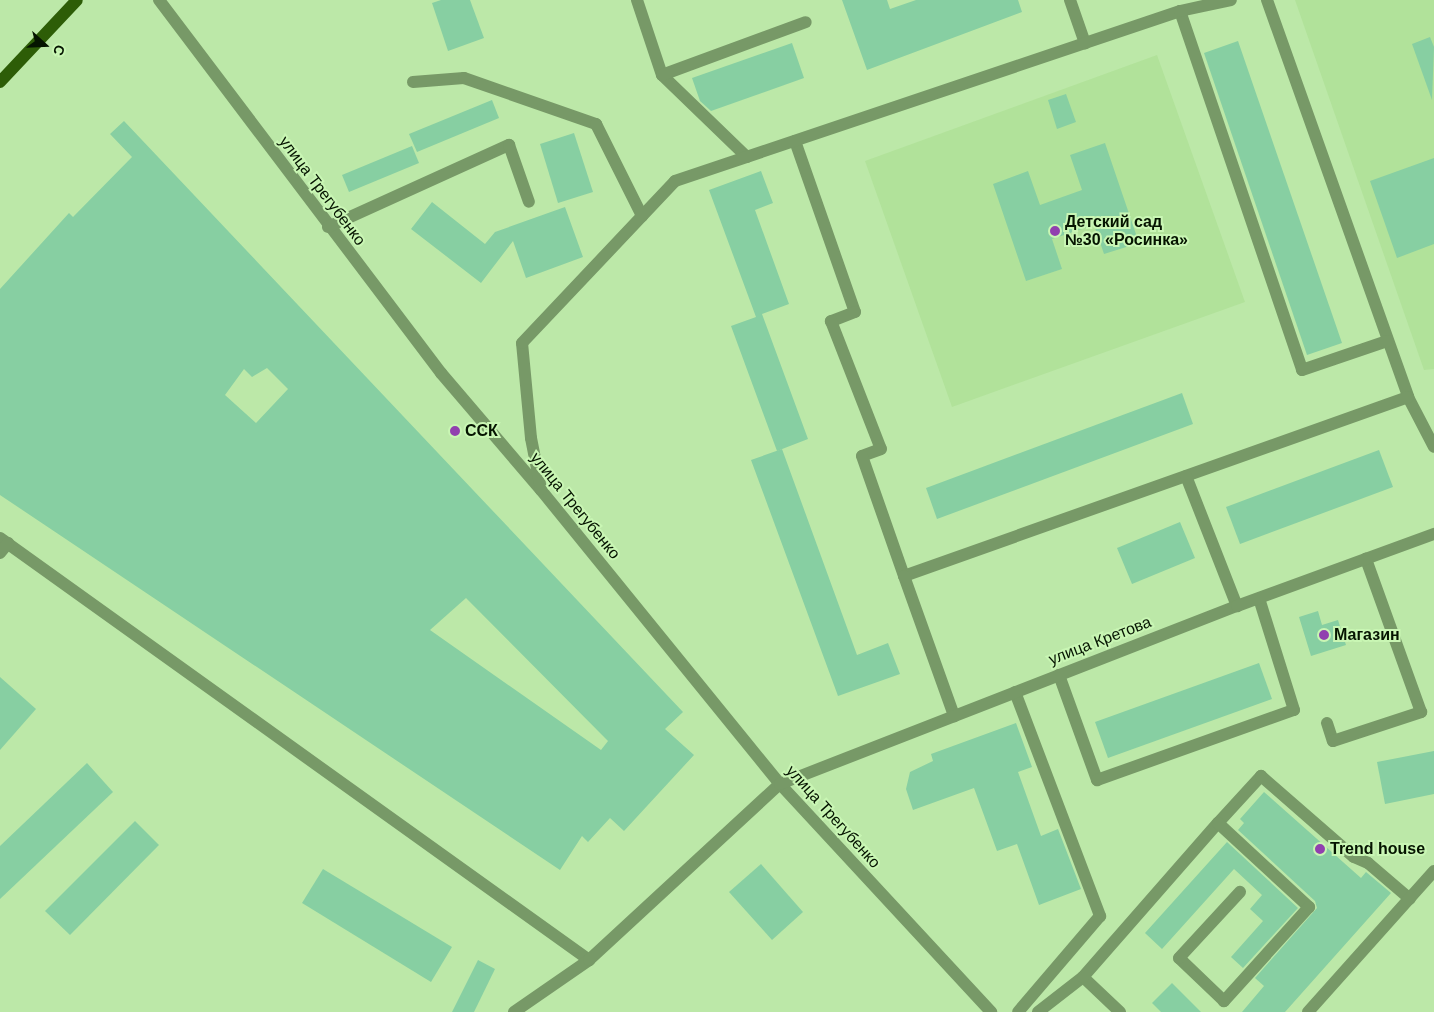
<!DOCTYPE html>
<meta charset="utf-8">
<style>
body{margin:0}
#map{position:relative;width:1434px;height:1012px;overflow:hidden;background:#bce8a8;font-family:Helvetica,sans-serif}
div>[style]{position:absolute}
.built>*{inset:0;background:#b1e29a}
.building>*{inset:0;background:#87cfa2}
.minor>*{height:12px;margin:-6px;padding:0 6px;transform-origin:6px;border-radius:6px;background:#779967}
.major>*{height:12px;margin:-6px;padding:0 6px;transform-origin:6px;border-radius:6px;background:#2d5d07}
.dots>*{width:14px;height:14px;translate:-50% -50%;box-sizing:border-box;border:2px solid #c9f6b4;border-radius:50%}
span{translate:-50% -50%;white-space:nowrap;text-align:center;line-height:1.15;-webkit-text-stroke:4px #c9f6b4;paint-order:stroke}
.street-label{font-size:16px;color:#051400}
.poi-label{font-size:16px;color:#051400;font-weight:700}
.left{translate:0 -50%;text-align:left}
.north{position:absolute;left:20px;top:20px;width:50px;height:50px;-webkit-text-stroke:4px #c9f6b4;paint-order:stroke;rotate:110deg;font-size:14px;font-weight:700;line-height:20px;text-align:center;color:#051400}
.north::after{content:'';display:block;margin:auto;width:18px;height:22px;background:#051400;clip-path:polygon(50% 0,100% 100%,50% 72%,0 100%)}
</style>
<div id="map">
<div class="built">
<div style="clip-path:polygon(1295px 0,1434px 0,1434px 369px,1424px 370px)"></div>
<div style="clip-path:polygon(1157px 55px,1245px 302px,952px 407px,865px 161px)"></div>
</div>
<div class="building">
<div style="clip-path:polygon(441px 0,470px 0,484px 38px,448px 51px,432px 3px)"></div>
<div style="clip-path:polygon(842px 0,887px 0,890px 9px,916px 0,1018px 0,1022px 12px,867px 70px)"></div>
<div style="clip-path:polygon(1430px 37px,1434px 47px,1432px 100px,1412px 44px)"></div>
<div style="clip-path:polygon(1238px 41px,1342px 343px,1307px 355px,1204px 53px)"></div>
<div style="clip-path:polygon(792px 43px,804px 78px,711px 111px,700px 101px,692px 78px)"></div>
<div style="clip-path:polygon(1066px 94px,1076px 122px,1057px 129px,1048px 100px)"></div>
<div style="clip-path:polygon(492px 100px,499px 118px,417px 152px,409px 134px)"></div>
<div style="clip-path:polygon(evenodd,124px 121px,683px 712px,665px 729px,694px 755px,624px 831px,610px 818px,588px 842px,582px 836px,560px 870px,0 495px,0 289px,69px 213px,73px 217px,132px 157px,110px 134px,124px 121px,267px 368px,288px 389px,256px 423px,225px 395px,244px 369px,252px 377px,267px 368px,124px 121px,466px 598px,608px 741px,601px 750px,430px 630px,466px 598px)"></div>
<div style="clip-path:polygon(574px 133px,593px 192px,558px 203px,540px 144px)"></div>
<div style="clip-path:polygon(1105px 143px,1139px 243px,1104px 254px,1094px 225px,1052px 239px,1062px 269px,1026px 281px,993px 184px,1028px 171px,1040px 205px,1082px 190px,1070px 155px)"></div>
<div style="clip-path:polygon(412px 146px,419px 163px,349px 192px,342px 175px)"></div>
<div style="clip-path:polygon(1434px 158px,1434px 244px,1397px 258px,1370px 181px)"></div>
<div style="clip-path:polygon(761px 171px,773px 203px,755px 210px,789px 304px,762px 314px,808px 439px,777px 451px,731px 326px,756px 317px,709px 190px)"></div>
<div style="clip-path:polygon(432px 202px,485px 244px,495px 232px,565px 207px,583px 257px,526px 278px,513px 241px,481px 283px,411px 229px)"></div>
<div style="clip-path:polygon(1182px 393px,1193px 424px,937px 519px,926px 488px)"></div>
<div style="clip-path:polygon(782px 449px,857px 655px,888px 643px,900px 674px,838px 696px,751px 460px)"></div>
<div style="clip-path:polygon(1379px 450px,1393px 487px,1240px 544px,1226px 507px)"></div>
<div style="clip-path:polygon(1180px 522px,1195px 558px,1132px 584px,1117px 548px)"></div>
<div style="clip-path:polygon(1318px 611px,1322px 625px,1338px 620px,1346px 645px,1311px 656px,1299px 617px)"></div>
<div style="clip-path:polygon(1259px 663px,1272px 699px,1108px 758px,1095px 722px)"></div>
<div style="clip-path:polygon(0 677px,36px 709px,0 750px)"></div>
<div style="clip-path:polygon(1016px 723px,1032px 767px,1018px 772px,1041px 836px,1058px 829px,1081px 889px,1039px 905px,1017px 844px,997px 851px,974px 788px,913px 810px,906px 789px,910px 772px,933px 761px,931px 754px)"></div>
<div style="clip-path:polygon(1434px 751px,1434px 794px,1385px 804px,1377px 762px)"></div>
<div style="clip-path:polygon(87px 763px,113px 792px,0 899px,0 846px)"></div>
<div style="clip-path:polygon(1264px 792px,1361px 878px,1366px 872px,1391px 893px,1285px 1012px,1242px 1012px,1264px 986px,1255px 978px,1317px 908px,1315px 901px,1238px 830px,1244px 823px,1240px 819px)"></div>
<div style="clip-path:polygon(135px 821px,159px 845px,70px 935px,45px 911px)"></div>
<div style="clip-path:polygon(1227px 842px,1298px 908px,1243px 968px,1231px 957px,1263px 921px,1250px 909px,1262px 895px,1234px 869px,1162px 949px,1145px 933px)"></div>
<div style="clip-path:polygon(761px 864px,803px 912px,772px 940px,729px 892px)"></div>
<div style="clip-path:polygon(323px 869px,452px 947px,431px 982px,302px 903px)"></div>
<div style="clip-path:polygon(478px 960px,495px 969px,474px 1012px,452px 1012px)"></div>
<div style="clip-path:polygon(1172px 983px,1201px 1012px,1161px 1012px,1152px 1003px)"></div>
</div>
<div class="minor">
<div style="left:159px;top:0;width:468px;rotate:52.9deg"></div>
<div style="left:441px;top:373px;width:154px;rotate:49.5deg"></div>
<div style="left:541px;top:490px;width:379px;rotate:50.9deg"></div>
<div style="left:780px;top:784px;width:311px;rotate:47.2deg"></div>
<div style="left:637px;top:0;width:79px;rotate:71.6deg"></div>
<div style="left:662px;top:75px;width:118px;rotate:44deg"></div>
<div style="left:1070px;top:0;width:46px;rotate:70.8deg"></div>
<div style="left:1267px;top:0;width:421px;rotate:70.4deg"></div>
<div style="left:1408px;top:397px;width:56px;rotate:62.5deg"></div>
<div style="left:1180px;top:11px;width:379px;rotate:71.2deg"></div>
<div style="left:1302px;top:370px;width:90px;rotate:-18.8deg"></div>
<div style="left:662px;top:75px;width:153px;rotate:-20.2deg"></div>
<div style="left:413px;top:82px;width:51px;rotate:-4.5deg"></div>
<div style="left:464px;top:78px;width:140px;rotate:19.2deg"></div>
<div style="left:596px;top:124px;width:103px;rotate:63.4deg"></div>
<div style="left:795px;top:141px;width:181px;rotate:70.7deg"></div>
<div style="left:855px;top:312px;width:26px;rotate:159deg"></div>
<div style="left:831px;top:321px;width:137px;rotate:68.7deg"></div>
<div style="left:881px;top:449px;width:20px;rotate:160deg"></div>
<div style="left:862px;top:456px;width:127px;rotate:70.7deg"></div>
<div style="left:904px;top:576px;width:535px;rotate:-19.55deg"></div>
<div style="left:328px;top:227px;width:199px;rotate:-24.4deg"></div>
<div style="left:509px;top:145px;width:60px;rotate:70.7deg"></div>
<div style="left:1186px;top:476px;width:140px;rotate:68.6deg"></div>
<div style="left:541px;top:489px;width:52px;rotate:-101.1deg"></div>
<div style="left:531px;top:438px;width:95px;rotate:-95.4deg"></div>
<div style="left:522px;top:343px;width:223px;rotate:-46.6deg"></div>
<div style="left:675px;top:181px;width:533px;rotate:-18.6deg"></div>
<div style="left:1180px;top:11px;width:52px;rotate:-12.2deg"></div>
<div style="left:0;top:538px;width:725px;rotate:35.62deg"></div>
<div style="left:0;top:553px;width:13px;rotate:-51deg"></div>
<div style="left:904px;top:576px;width:149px;rotate:70.3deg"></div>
<div style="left:1059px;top:675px;width:112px;rotate:70.1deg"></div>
<div style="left:1097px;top:780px;width:209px;rotate:-19.6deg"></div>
<div style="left:1294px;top:710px;width:117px;rotate:-107.4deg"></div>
<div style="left:1015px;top:692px;width:240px;rotate:69.2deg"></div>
<div style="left:1100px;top:916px;width:126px;rotate:130.5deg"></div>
<div style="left:1327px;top:723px;width:19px;rotate:72deg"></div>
<div style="left:1333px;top:741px;width:93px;rotate:-18.2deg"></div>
<div style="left:1421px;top:712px;width:163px;rotate:-109.8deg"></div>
<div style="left:1218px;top:823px;width:64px;rotate:-47.5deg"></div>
<div style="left:1261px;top:776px;width:123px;rotate:41.1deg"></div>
<div style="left:1354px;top:857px;width:15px;rotate:23deg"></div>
<div style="left:1368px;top:863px;width:55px;rotate:40.6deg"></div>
<div style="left:1083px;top:977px;width:51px;rotate:43.4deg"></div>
<div style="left:514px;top:1012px;width:91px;rotate:-34.7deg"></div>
<div style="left:589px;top:960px;width:260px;rotate:-42.7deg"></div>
<div style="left:780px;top:784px;width:490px;rotate:-21.3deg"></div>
<div style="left:1237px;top:606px;width:210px;rotate:-20.1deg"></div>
<div style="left:1038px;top:1012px;width:57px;rotate:-37.9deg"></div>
<div style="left:1083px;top:977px;width:205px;rotate:-48.8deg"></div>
<div style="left:1218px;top:823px;width:124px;rotate:42.7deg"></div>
<div style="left:1309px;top:907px;width:127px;rotate:132.1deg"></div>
<div style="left:1224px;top:1001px;width:62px;rotate:-136.3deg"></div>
<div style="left:1179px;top:958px;width:90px;rotate:-47.3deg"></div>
<div style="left:1308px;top:1012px;width:189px;rotate:-48.2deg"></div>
</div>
<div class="major">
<div style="left:0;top:82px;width:112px;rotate:-46.8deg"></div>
</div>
<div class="dots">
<div style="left:1055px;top:231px;background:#9140af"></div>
<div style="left:455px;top:431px;background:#9140af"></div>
<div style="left:1324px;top:635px;background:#9140af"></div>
<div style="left:1320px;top:849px;background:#9140af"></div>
</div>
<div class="street-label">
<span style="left:322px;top:191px;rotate:53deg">улица Трегубенко</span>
<span style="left:575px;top:506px;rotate:51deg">улица Трегубенко</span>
<span style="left:1100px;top:641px;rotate:-21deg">улица Кретова</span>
<span style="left:833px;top:817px;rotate:48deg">улица Трегубенко</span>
</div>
<div class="poi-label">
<span class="left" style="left:1065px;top:231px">Детский сад<br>№30 «Росинка»</span>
<span class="left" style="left:465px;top:431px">ССК</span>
<span class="left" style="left:1334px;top:635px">Магазин</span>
<span class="left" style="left:1330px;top:849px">Trend house</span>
</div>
<div class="north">С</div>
</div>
